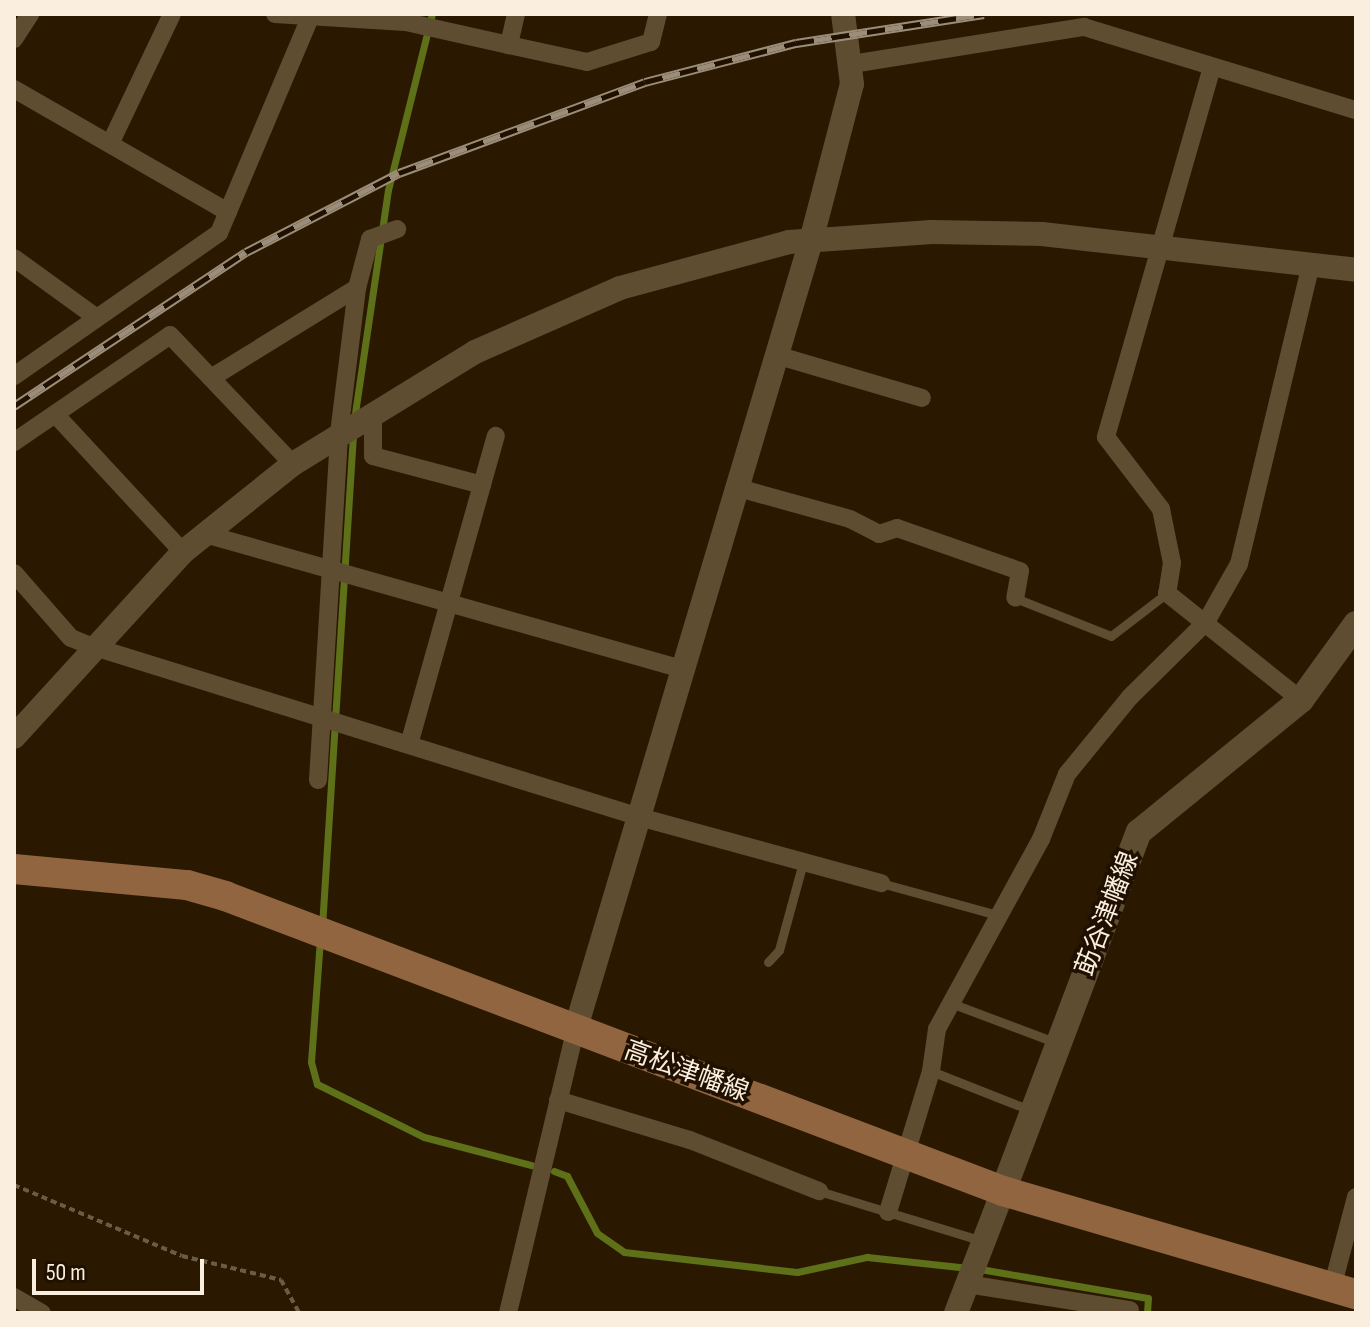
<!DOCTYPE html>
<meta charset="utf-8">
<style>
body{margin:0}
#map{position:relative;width:1370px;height:1327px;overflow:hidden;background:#2a1900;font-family:"Sofia Sans Condensed","Noto Sans JP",sans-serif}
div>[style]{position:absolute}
.stream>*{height:7px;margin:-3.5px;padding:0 3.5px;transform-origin:3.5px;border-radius:3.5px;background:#5e7018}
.path>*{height:4px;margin-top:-2px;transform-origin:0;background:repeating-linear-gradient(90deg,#6b5c46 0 6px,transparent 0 10px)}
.service>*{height:9px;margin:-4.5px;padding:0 4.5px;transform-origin:4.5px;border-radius:4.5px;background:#5f4d31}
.minor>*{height:18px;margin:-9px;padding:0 9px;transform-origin:9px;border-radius:9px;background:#5f4d31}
.tertiary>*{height:24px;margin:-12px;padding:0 12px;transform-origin:12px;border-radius:12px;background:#5f4d31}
.secondary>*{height:26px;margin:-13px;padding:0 13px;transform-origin:13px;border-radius:13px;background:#5f4d31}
.primary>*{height:30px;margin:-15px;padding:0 15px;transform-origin:15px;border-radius:15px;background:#906540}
.rail>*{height:9px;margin-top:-4.5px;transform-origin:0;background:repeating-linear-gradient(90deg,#201000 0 18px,#9b8d79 0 36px);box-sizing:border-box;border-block:2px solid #9b8d79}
span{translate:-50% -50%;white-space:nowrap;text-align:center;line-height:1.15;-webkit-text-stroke:7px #201000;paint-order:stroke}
.street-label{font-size:26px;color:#faefdf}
.frame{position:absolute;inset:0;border:16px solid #faefdf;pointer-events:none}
.scale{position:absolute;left:32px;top:1259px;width:172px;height:36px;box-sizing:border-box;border:4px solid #faefdf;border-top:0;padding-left:10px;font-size:24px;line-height:28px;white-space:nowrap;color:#faefdf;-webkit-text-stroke:6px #201000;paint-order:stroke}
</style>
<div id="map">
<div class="stream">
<div style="left:354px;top:420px;width:232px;rotate:-81.6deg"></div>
<div style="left:388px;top:190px;width:181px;rotate:-76deg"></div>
<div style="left:322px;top:927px;width:496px;rotate:-86.4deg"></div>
<div style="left:320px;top:939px;width:123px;rotate:94.2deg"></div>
<div style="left:311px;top:1062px;width:23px;rotate:75deg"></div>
<div style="left:317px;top:1084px;width:119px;rotate:26.4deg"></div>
<div style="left:424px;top:1137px;width:111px;rotate:14.7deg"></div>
<div style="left:554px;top:1171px;width:14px;rotate:21deg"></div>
<div style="left:567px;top:1176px;width:64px;rotate:62.2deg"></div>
<div style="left:597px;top:1233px;width:33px;rotate:35deg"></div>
<div style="left:624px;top:1252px;width:174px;rotate:6.6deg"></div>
<div style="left:797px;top:1272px;width:72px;rotate:-12.1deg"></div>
<div style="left:867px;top:1257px;width:102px;rotate:6.2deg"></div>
<div style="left:980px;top:1269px;width:170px;rotate:9.8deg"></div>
<div style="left:1148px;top:1298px;width:15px;rotate:94deg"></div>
</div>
<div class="path">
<div style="left:14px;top:1185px;width:182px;rotate:22.9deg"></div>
<div style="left:182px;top:1256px;width:102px;rotate:13.6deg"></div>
<div style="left:281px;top:1280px;width:38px;rotate:61deg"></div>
</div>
<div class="service">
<div style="left:1015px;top:598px;width:103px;rotate:21.6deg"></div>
<div style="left:1111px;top:636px;width:71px;rotate:-37.5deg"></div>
<div style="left:881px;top:883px;width:124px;rotate:15.4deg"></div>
<div style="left:768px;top:962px;width:16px;rotate:-47deg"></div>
<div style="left:779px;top:950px;width:91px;rotate:-74.7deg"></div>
<div style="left:956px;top:1005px;width:108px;rotate:20.6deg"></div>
<div style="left:931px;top:1071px;width:106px;rotate:21.5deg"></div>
<div style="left:819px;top:1191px;width:171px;rotate:17deg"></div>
</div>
<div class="minor">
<div style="left:275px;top:14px;width:131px;rotate:3.5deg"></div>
<div style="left:406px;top:22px;width:106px;rotate:12.6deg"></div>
<div style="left:516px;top:14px;width:32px;rotate:103deg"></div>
<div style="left:509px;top:45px;width:80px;rotate:12.3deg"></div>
<div style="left:587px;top:62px;width:67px;rotate:-17.4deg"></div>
<div style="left:651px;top:42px;width:29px;rotate:-76deg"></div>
<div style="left:14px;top:39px;width:30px;rotate:-57deg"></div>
<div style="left:852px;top:64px;width:235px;rotate:-9.1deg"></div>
<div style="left:1084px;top:27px;width:284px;rotate:17deg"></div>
<div style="left:1212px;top:67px;width:385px;rotate:106deg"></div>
<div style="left:1106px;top:437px;width:91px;rotate:52.6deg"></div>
<div style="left:1161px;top:509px;width:55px;rotate:78.5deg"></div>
<div style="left:1172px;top:563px;width:30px;rotate:99deg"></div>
<div style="left:1167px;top:593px;width:171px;rotate:38.6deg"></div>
<div style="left:14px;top:89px;width:247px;rotate:29.9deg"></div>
<div style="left:110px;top:144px;width:144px;rotate:-64.5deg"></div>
<div style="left:14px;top:258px;width:102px;rotate:35.9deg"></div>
<div style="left:776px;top:355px;width:152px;rotate:16.4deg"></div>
<div style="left:14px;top:376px;width:250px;rotate:-34.9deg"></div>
<div style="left:219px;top:233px;width:231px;rotate:-67.1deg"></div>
<div style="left:211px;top:378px;width:172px;rotate:-31.7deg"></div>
<div style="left:373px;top:413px;width:43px;rotate:90deg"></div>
<div style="left:373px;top:456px;width:113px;rotate:14.9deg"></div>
<div style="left:55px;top:414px;width:188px;rotate:47.2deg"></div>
<div style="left:14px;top:442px;width:189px;rotate:-34.4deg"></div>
<div style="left:170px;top:335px;width:178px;rotate:46.4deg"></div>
<div style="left:735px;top:487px;width:119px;rotate:15.5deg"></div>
<div style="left:850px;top:519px;width:33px;rotate:27deg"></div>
<div style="left:879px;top:534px;width:19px;rotate:-18deg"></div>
<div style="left:897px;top:528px;width:130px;rotate:19.3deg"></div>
<div style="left:1020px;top:571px;width:27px;rotate:100deg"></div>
<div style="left:205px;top:534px;width:499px;rotate:15.8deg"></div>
<div style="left:14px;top:573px;width:86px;rotate:48.8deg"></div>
<div style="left:71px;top:638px;width:22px;rotate:22deg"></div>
<div style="left:91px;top:646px;width:578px;rotate:17.31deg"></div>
<div style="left:643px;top:818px;width:247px;rotate:15.3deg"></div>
<div style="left:410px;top:741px;width:317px;rotate:-74.3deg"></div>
<div style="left:318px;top:780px;width:348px;rotate:-86.5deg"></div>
<div style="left:339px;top:433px;width:146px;rotate:-82.9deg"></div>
<div style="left:357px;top:288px;width:51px;rotate:-75.1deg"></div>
<div style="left:370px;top:239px;width:29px;rotate:-20deg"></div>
<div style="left:558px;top:1100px;width:138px;rotate:16.9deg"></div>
<div style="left:690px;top:1140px;width:139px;rotate:21.6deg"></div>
<div style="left:888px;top:1212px;width:147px;rotate:-73deg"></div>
<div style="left:931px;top:1071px;width:42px;rotate:-81.9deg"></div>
<div style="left:937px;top:1029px;width:217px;rotate:-61.3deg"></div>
<div style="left:1041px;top:839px;width:70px;rotate:-68.2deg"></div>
<div style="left:1067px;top:774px;width:99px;rotate:-50.7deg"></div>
<div style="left:1130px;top:697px;width:107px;rotate:-44.6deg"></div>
<div style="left:1206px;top:622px;width:67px;rotate:-60.4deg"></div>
<div style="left:1239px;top:564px;width:308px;rotate:-76.5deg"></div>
<div style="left:967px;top:1284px;width:165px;rotate:9.1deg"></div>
<div style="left:1332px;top:1288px;width:94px;rotate:-75.2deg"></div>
<div style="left:14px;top:1297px;width:32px;rotate:30deg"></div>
<div style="left:508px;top:1313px;width:290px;rotate:-76.6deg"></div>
</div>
<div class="tertiary">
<div style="left:14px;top:737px;width:251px;rotate:-47.6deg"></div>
<div style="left:183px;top:552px;width:141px;rotate:-38.7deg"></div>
<div style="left:293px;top:464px;width:214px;rotate:-31.6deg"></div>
<div style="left:475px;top:352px;width:158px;rotate:-23.8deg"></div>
<div style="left:620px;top:288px;width:175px;rotate:-15.2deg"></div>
<div style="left:789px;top:242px;width:143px;rotate:-4deg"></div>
<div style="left:932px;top:232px;width:110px;rotate:1deg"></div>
<div style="left:1042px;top:234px;width:316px;rotate:6.5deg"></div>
<div style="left:575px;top:1031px;width:824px;rotate:-73.37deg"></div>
<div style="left:811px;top:241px;width:162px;rotate:-75.4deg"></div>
<div style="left:852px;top:84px;width:71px;rotate:-97.3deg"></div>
<div style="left:956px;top:1313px;width:131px;rotate:-68.9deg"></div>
</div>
<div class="secondary">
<div style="left:1003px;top:1191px;width:384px;rotate:-69.3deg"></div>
<div style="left:1139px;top:832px;width:209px;rotate:-39.2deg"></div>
<div style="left:1301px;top:700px;width:94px;rotate:-54.1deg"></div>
</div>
<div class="primary">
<div style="left:14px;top:869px;width:174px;rotate:5.3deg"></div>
<div style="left:187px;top:885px;width:40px;rotate:16deg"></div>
<div style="left:225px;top:896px;width:832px;rotate:20.77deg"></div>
<div style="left:1003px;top:1191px;width:368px;rotate:16.3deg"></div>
</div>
<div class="rail">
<div style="left:14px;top:406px;width:278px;rotate:-33.6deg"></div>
<div style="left:246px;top:252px;width:172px;rotate:-27.3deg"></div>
<div style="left:399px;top:173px;width:262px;rotate:-20.3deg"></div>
<div style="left:645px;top:82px;width:156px;rotate:-14.5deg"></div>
<div style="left:796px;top:43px;width:190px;rotate:-8.8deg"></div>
</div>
<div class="street-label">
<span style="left:1108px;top:914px;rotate:-69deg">莇谷津幡線</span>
<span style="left:686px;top:1072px;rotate:20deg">高松津幡線</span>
</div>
<div class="frame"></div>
<div class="scale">50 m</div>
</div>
